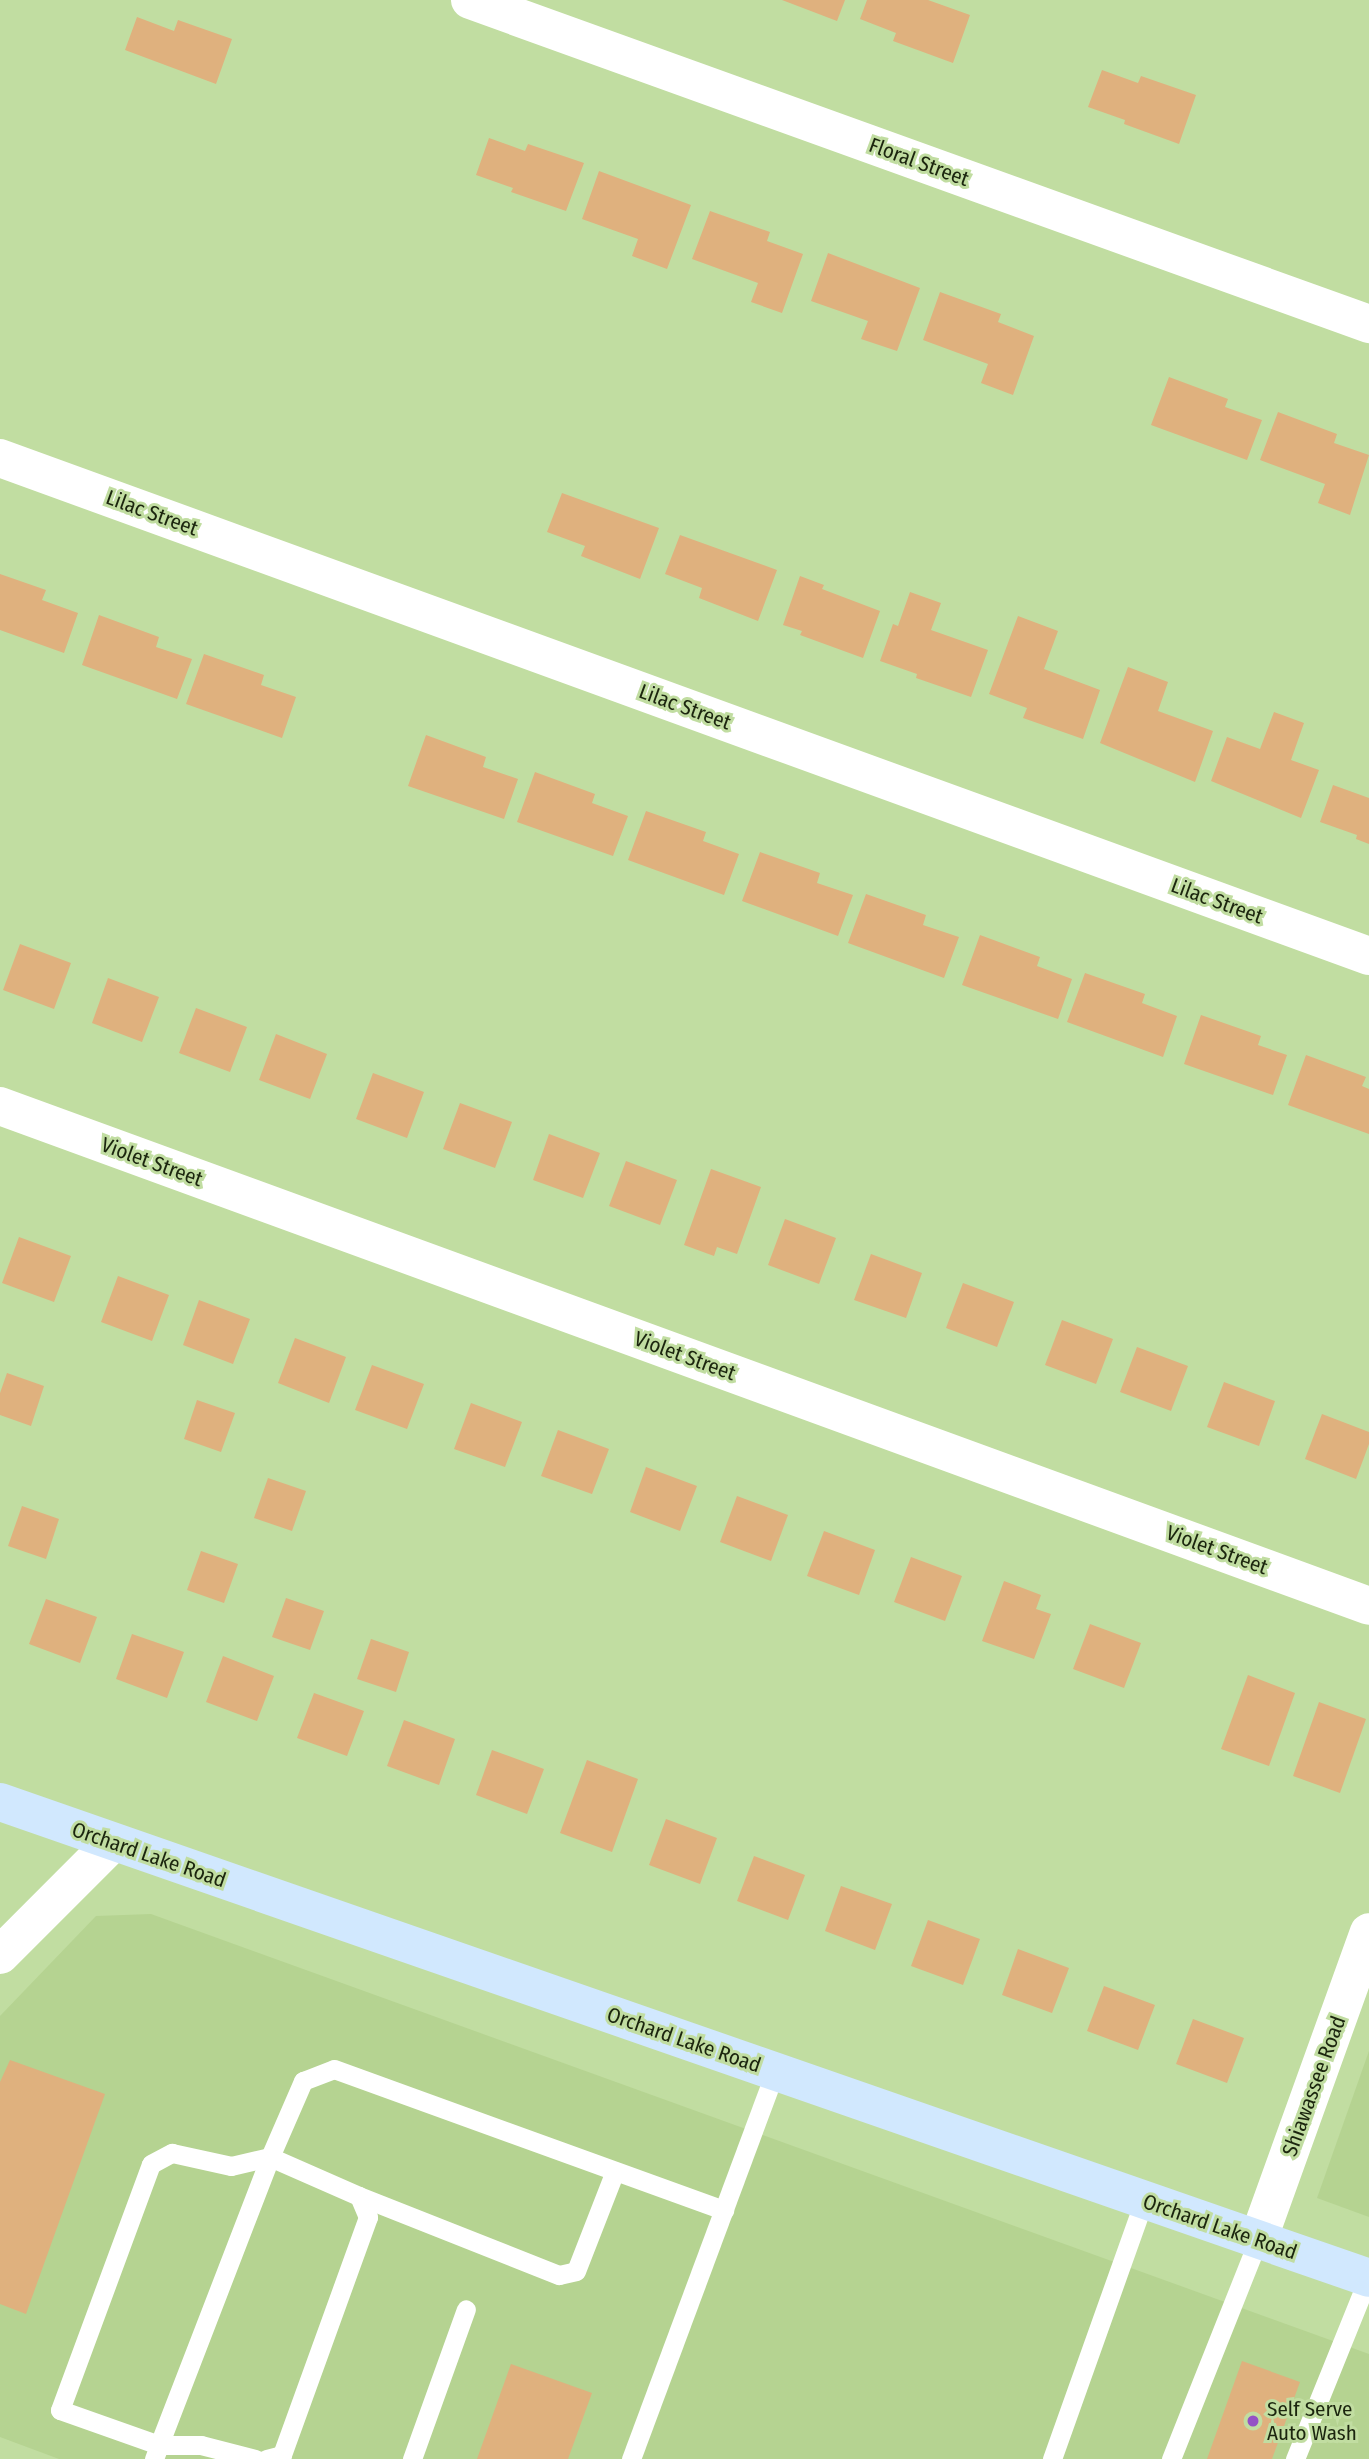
<!DOCTYPE html>
<style>
body{margin:0}
#map{position:relative;width:1369px;height:2459px;overflow:hidden;background:#c1dda1;font-family:"Fira Sans Condensed",sans-serif}
div>[style]{position:absolute}
.built>*{inset:0;background:#b5d391}
.building>*{inset:0;background:#dfb17e}
.service>*{height:19px;margin:-9.5px;padding:0 9.5px;transform-origin:9.5px;border-radius:9.5px;background:#fff}
.minor>*{height:38px;margin:-19px;padding:0 19px;transform-origin:19px;border-radius:19px;background:#fff}
.tertiary>*{height:38px;margin:-19px;padding:0 19px;transform-origin:19px;border-radius:19px;background:#fff}
.secondary>*{height:38px;margin:-19px;padding:0 19px;transform-origin:19px;border-radius:19px;background:#d1e8fe}
.dots>*{width:19px;height:19px;translate:-50% -50%;box-sizing:border-box;border:4px solid #c1dda1;border-radius:50%}
span{translate:-50% -50%;white-space:nowrap;text-align:center;line-height:1.15;-webkit-text-stroke:6px #c1dda1;paint-order:stroke}
.street-label{font-size:21px;color:#1b250e}
.poi-label{font-size:21px;color:#1b250e}
.left{translate:0 -50%;text-align:left}
</style>
<div id="map">
<div class="built">
<div style="clip-path:polygon(151px 1914px,1369px 2354px,1369px 2459px,59px 2459px,0 2437px,0 2016px,96px 1916px)"></div>
<div style="clip-path:polygon(1369px 2051px,1369px 2217px,1317px 2198px)"></div>
</div>
<div class="building">
<div style="clip-path:polygon(782px 0,845px 0,837px 21px)"></div>
<div style="clip-path:polygon(867px 0,928px 0,970px 15px,953px 63px,893px 41px,896px 33px,860px 19px)"></div>
<div style="clip-path:polygon(137px 17px,174px 31px,178px 20px,232px 39px,216px 84px,125px 50px)"></div>
<div style="clip-path:polygon(1102px 70px,1138px 83px,1141px 76px,1196px 95px,1179px 144px,1124px 124px,1125px 120px,1088px 107px)"></div>
<div style="clip-path:polygon(489px 138px,525px 151px,528px 144px,584px 163px,566px 211px,511px 192px,513px 188px,476px 175px)"></div>
<div style="clip-path:polygon(599px 171px,691px 205px,667px 269px,632px 256px,638px 239px,582px 219px)"></div>
<div style="clip-path:polygon(710px 211px,770px 232px,767px 241px,803px 254px,782px 313px,751px 302px,758px 283px,692px 259px)"></div>
<div style="clip-path:polygon(828px 253px,920px 288px,897px 351px,861px 339px,868px 321px,811px 301px)"></div>
<div style="clip-path:polygon(940px 292px,1001px 314px,998px 322px,1034px 336px,1013px 395px,981px 383px,988px 364px,923px 340px)"></div>
<div style="clip-path:polygon(1169px 377px,1228px 399px,1225px 407px,1262px 420px,1247px 460px,1151px 425px)"></div>
<div style="clip-path:polygon(1278px 412px,1337px 434px,1334px 443px,1369px 455px,1350px 515px,1318px 503px,1325px 484px,1260px 460px)"></div>
<div style="clip-path:polygon(562px 493px,659px 528px,640px 579px,581px 556px,585px 546px,547px 532px)"></div>
<div style="clip-path:polygon(680px 535px,777px 570px,758px 621px,699px 598px,702px 588px,665px 574px)"></div>
<div style="clip-path:polygon(0 574px,46px 590px,42px 600px,78px 613px,64px 653px,0 630px)"></div>
<div style="clip-path:polygon(800px 576px,824px 585px,822px 589px,880px 611px,863px 658px,800px 635px,802px 631px,783px 625px)"></div>
<div style="clip-path:polygon(910px 592px,941px 603px,931px 630px,988px 650px,971px 697px,916px 678px,917px 674px,880px 661px,893px 624px,898px 626px)"></div>
<div style="clip-path:polygon(99px 615px,159px 637px,156px 647px,192px 659px,177px 699px,82px 665px)"></div>
<div style="clip-path:polygon(1018px 616px,1058px 631px,1044px 669px,1100px 690px,1083px 739px,1023px 718px,1027px 708px,989px 694px)"></div>
<div style="clip-path:polygon(204px 654px,264px 675px,261px 685px,296px 697px,282px 738px,186px 704px)"></div>
<div style="clip-path:polygon(1128px 667px,1168px 682px,1158px 711px,1213px 731px,1195px 782px,1100px 743px)"></div>
<div style="clip-path:polygon(1274px 712px,1304px 723px,1291px 760px,1319px 770px,1301px 818px,1211px 781px,1227px 737px,1260px 749px)"></div>
<div style="clip-path:polygon(426px 735px,486px 757px,483px 767px,518px 779px,504px 819px,408px 786px)"></div>
<div style="clip-path:polygon(535px 772px,595px 794px,592px 803px,628px 816px,613px 856px,517px 822px)"></div>
<div style="clip-path:polygon(1333px 785px,1369px 798px,1369px 844px,1356px 839px,1357px 835px,1320px 822px)"></div>
<div style="clip-path:polygon(646px 811px,706px 832px,703px 841px,739px 854px,724px 895px,628px 860px)"></div>
<div style="clip-path:polygon(760px 852px,820px 873px,817px 883px,853px 895px,838px 936px,742px 901px)"></div>
<div style="clip-path:polygon(866px 894px,926px 915px,923px 925px,959px 937px,944px 978px,848px 943px)"></div>
<div style="clip-path:polygon(980px 935px,1040px 957px,1037px 966px,1072px 979px,1058px 1019px,962px 985px)"></div>
<div style="clip-path:polygon(20px 944px,71px 963px,54px 1009px,3px 990px)"></div>
<div style="clip-path:polygon(1085px 973px,1145px 994px,1142px 1003px,1177px 1016px,1163px 1057px,1067px 1022px)"></div>
<div style="clip-path:polygon(108px 978px,159px 997px,142px 1042px,92px 1023px)"></div>
<div style="clip-path:polygon(196px 1008px,247px 1027px,230px 1072px,179px 1053px)"></div>
<div style="clip-path:polygon(1201px 1015px,1261px 1036px,1258px 1045px,1287px 1055px,1273px 1095px,1184px 1064px)"></div>
<div style="clip-path:polygon(276px 1034px,327px 1054px,310px 1099px,259px 1080px)"></div>
<div style="clip-path:polygon(1306px 1055px,1366px 1077px,1362px 1086px,1369px 1089px,1369px 1134px,1288px 1105px)"></div>
<div style="clip-path:polygon(373px 1073px,424px 1092px,407px 1138px,356px 1119px)"></div>
<div style="clip-path:polygon(460px 1103px,512px 1122px,495px 1168px,443px 1149px)"></div>
<div style="clip-path:polygon(549px 1134px,600px 1153px,583px 1198px,533px 1180px)"></div>
<div style="clip-path:polygon(626px 1161px,677px 1180px,660px 1225px,609px 1206px)"></div>
<div style="clip-path:polygon(711px 1169px,761px 1187px,737px 1254px,717px 1247px,714px 1256px,684px 1245px)"></div>
<div style="clip-path:polygon(785px 1219px,836px 1238px,819px 1284px,768px 1265px)"></div>
<div style="clip-path:polygon(19px 1237px,71px 1256px,54px 1302px,2px 1283px)"></div>
<div style="clip-path:polygon(871px 1254px,922px 1273px,906px 1318px,854px 1300px)"></div>
<div style="clip-path:polygon(118px 1276px,169px 1295px,152px 1341px,101px 1322px)"></div>
<div style="clip-path:polygon(963px 1283px,1014px 1302px,997px 1347px,946px 1328px)"></div>
<div style="clip-path:polygon(199px 1300px,250px 1319px,233px 1364px,183px 1345px)"></div>
<div style="clip-path:polygon(1062px 1320px,1113px 1339px,1096px 1384px,1045px 1365px)"></div>
<div style="clip-path:polygon(295px 1338px,346px 1357px,329px 1403px,278px 1383px)"></div>
<div style="clip-path:polygon(1137px 1347px,1188px 1366px,1171px 1411px,1120px 1392px)"></div>
<div style="clip-path:polygon(372px 1365px,424px 1384px,407px 1429px,355px 1410px)"></div>
<div style="clip-path:polygon(7px 1373px,44px 1386px,31px 1426px,0 1415px,0 1393px)"></div>
<div style="clip-path:polygon(1224px 1382px,1275px 1401px,1259px 1446px,1207px 1427px)"></div>
<div style="clip-path:polygon(197px 1400px,235px 1413px,221px 1452px,184px 1439px)"></div>
<div style="clip-path:polygon(471px 1403px,522px 1422px,505px 1467px,454px 1449px)"></div>
<div style="clip-path:polygon(1322px 1414px,1369px 1432px,1369px 1444px,1356px 1479px,1305px 1459px)"></div>
<div style="clip-path:polygon(558px 1430px,609px 1449px,592px 1494px,541px 1476px)"></div>
<div style="clip-path:polygon(646px 1467px,697px 1486px,680px 1531px,630px 1512px)"></div>
<div style="clip-path:polygon(268px 1478px,306px 1491px,292px 1531px,254px 1518px)"></div>
<div style="clip-path:polygon(737px 1496px,788px 1515px,771px 1561px,720px 1542px)"></div>
<div style="clip-path:polygon(22px 1506px,59px 1519px,46px 1559px,8px 1546px)"></div>
<div style="clip-path:polygon(824px 1531px,875px 1550px,859px 1595px,807px 1576px)"></div>
<div style="clip-path:polygon(201px 1551px,238px 1564px,224px 1603px,187px 1590px)"></div>
<div style="clip-path:polygon(911px 1557px,962px 1576px,945px 1621px,894px 1602px)"></div>
<div style="clip-path:polygon(1004px 1581px,1041px 1595px,1036px 1609px,1051px 1614px,1034px 1659px,982px 1641px)"></div>
<div style="clip-path:polygon(286px 1598px,324px 1611px,310px 1650px,272px 1637px)"></div>
<div style="clip-path:polygon(46px 1599px,97px 1617px,80px 1663px,29px 1644px)"></div>
<div style="clip-path:polygon(1090px 1624px,1141px 1643px,1124px 1688px,1073px 1669px)"></div>
<div style="clip-path:polygon(132px 1634px,184px 1652px,167px 1698px,116px 1679px)"></div>
<div style="clip-path:polygon(371px 1639px,409px 1652px,396px 1692px,357px 1679px)"></div>
<div style="clip-path:polygon(223px 1656px,274px 1676px,257px 1721px,206px 1702px)"></div>
<div style="clip-path:polygon(1248px 1675px,1295px 1693px,1269px 1766px,1221px 1749px)"></div>
<div style="clip-path:polygon(314px 1693px,364px 1711px,347px 1756px,297px 1738px)"></div>
<div style="clip-path:polygon(1319px 1702px,1366px 1719px,1340px 1793px,1293px 1776px)"></div>
<div style="clip-path:polygon(404px 1720px,455px 1739px,439px 1785px,387px 1766px)"></div>
<div style="clip-path:polygon(492px 1750px,544px 1769px,527px 1814px,476px 1795px)"></div>
<div style="clip-path:polygon(587px 1760px,638px 1779px,612px 1852px,560px 1833px)"></div>
<div style="clip-path:polygon(666px 1819px,717px 1838px,700px 1884px,649px 1865px)"></div>
<div style="clip-path:polygon(754px 1856px,805px 1875px,788px 1920px,737px 1901px)"></div>
<div style="clip-path:polygon(841px 1886px,892px 1904px,875px 1950px,825px 1931px)"></div>
<div style="clip-path:polygon(928px 1920px,980px 1939px,963px 1985px,911px 1966px)"></div>
<div style="clip-path:polygon(1018px 1949px,1069px 1968px,1052px 2013px,1002px 1995px)"></div>
<div style="clip-path:polygon(1104px 1986px,1155px 2005px,1138px 2050px,1087px 2031px)"></div>
<div style="clip-path:polygon(1193px 2019px,1244px 2038px,1227px 2083px,1176px 2064px)"></div>
<div style="clip-path:polygon(10px 2060px,105px 2094px,26px 2314px,0 2304px,0 2082px)"></div>
<div style="clip-path:polygon(1242px 2361px,1300px 2382px,1272px 2459px,1207px 2459px)"></div>
<div style="clip-path:polygon(511px 2364px,592px 2393px,568px 2459px,477px 2459px)"></div>
</div>
<div class="service">
<div style="left:359px;top:2196px;width:215px;rotate:21.6deg"></div>
<div style="left:559px;top:2275px;width:17px;rotate:-13deg"></div>
<div style="left:576px;top:2271px;width:107px;rotate:-68.7deg"></div>
<div style="left:154px;top:2459px;width:15px;rotate:-70deg"></div>
<div style="left:159px;top:2445px;width:105px;rotate:-160.5deg"></div>
<div style="left:60px;top:2410px;width:262px;rotate:-69.7deg"></div>
<div style="left:151px;top:2164px;width:24px;rotate:-28deg"></div>
<div style="left:172px;top:2153px;width:60px;rotate:12.4deg"></div>
<div style="left:231px;top:2166px;width:40px;rotate:-13deg"></div>
<div style="left:270px;top:2157px;width:83px;rotate:-66.5deg"></div>
<div style="left:303px;top:2081px;width:33px;rotate:-21deg"></div>
<div style="left:334px;top:2069px;width:415px;rotate:19.9deg"></div>
<div style="left:255px;top:2459px;width:56px;rotate:-165.5deg"></div>
<div style="left:201px;top:2445px;width:42px;rotate:180deg"></div>
<div style="left:159px;top:2445px;width:309px;rotate:-68.9deg"></div>
<div style="left:270px;top:2157px;width:97px;rotate:23.7deg"></div>
<div style="left:359px;top:2196px;width:23px;rotate:67deg"></div>
<div style="left:368px;top:2217px;width:253px;rotate:109.9deg"></div>
<div style="left:282px;top:2455px;width:16px;rotate:166deg"></div>
<div style="left:412px;top:2459px;width:159px;rotate:-70.2deg"></div>
<div style="left:631px;top:2459px;width:413px;rotate:-69.6deg"></div>
<div style="left:1052px;top:2459px;width:274px;rotate:-70.4deg"></div>
<div style="left:1171px;top:2459px;width:236px;rotate:-68.3deg"></div>
<div style="left:1295px;top:2459px;width:195px;rotate:-68deg"></div>
</div>
<div class="minor">
<div style="left:470px;top:0;width:956px;rotate:19.82deg"></div>
<div style="left:0;top:458px;width:1457px;rotate:19.99deg"></div>
<div style="left:0;top:1106px;width:1457px;rotate:20.06deg"></div>
</div>
<div class="tertiary">
<div style="left:0;top:1955px;width:158px;rotate:-45deg"></div>
<div style="left:1258px;top:2240px;width:327px;rotate:-70.2deg"></div>
</div>
<div class="secondary">
<div style="left:0;top:1802px;width:1449px;rotate:19.17deg"></div>
</div>
<div class="dots">
<div style="left:1253px;top:2421px;background:#9451c5"></div>
</div>
<div class="street-label">
<span style="left:919px;top:162px;rotate:20deg">Floral Street</span>
<span style="left:152px;top:513px;rotate:20deg">Lilac Street</span>
<span style="left:685px;top:707px;rotate:20deg">Lilac Street</span>
<span style="left:1217px;top:901px;rotate:20deg">Lilac Street</span>
<span style="left:152px;top:1162px;rotate:20deg">Violet Street</span>
<span style="left:685px;top:1356px;rotate:20deg">Violet Street</span>
<span style="left:1217px;top:1550px;rotate:20deg">Violet Street</span>
<span style="left:149px;top:1855px;rotate:19deg">Orchard Lake Road</span>
<span style="left:684px;top:2040px;rotate:19deg">Orchard Lake Road</span>
<span style="left:1314px;top:2086px;rotate:-70deg">Shiawassee Road</span>
<span style="left:1220px;top:2227px;rotate:19deg">Orchard Lake Road</span>
</div>
<div class="poi-label">
<span class="left" style="left:1267px;top:2421px">Self Serve<br>Auto Wash</span>
</div>
</div>
